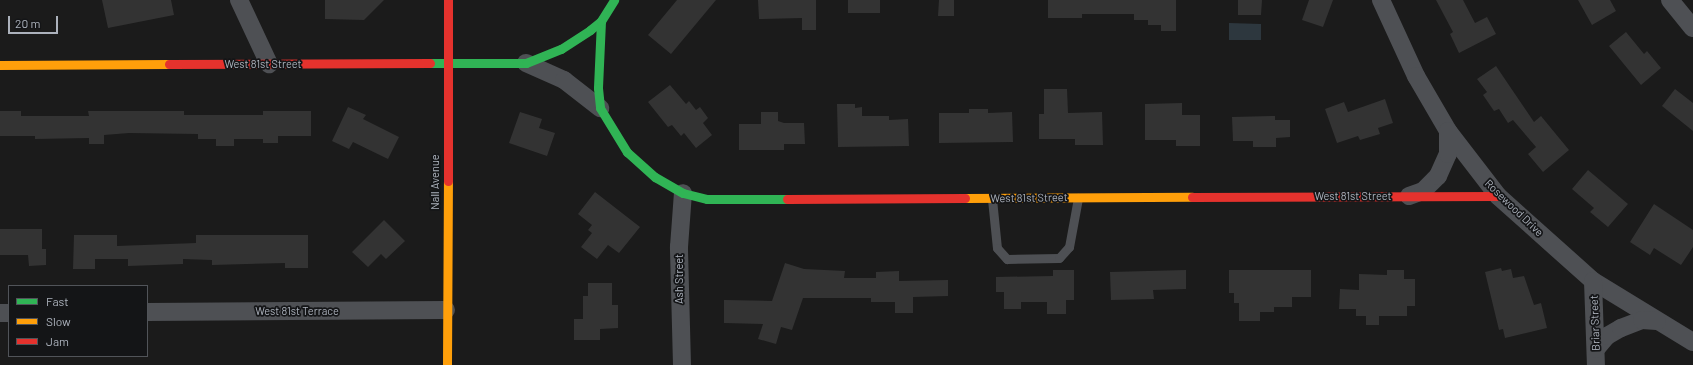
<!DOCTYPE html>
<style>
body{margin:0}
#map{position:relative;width:1693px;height:365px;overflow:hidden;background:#1b1b1b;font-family:Barlow,sans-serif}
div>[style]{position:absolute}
.water>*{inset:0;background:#2d373e}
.building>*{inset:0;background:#333}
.lane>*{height:9px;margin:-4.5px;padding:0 4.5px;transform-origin:4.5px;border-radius:4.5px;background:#4e5054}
.street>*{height:18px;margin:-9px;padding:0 9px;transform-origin:9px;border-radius:9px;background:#4e5054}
.fast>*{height:9px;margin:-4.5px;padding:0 4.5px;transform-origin:4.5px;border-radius:4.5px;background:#30b455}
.slow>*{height:9px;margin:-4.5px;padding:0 4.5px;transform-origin:4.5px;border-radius:4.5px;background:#ff9f0a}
.jam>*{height:9px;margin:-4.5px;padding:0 4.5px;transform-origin:4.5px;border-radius:4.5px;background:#e5322d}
span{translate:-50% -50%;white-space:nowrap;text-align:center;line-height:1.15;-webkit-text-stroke:3.5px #141517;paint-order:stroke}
.street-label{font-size:11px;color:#acb2bc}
.legend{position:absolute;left:8px;top:285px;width:140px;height:72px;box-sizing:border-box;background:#141517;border:1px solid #515459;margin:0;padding:5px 7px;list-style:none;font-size:12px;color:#acb2bc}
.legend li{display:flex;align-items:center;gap:8px;height:20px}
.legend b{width:20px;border:1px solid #515459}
.scale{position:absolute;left:8px;top:16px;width:50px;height:18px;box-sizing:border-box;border:2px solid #acb2bc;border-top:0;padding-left:5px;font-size:12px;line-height:14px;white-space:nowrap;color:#acb2bc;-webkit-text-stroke:3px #141517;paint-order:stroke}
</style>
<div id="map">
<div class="water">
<div style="clip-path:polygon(1229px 23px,1261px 24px,1261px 40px,1229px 40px)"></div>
</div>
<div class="building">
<div style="clip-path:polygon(102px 0,171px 0,174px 15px,108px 28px)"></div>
<div style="clip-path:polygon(325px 0,384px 0,364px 20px,325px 19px)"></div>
<div style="clip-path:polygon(677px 0,716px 0,671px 54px,648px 35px)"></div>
<div style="clip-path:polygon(758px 0,816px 0,816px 30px,802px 30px,802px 18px,759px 19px)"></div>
<div style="clip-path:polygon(848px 0,880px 0,880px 13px,848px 13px)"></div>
<div style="clip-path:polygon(939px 0,954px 0,954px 16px,938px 16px)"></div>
<div style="clip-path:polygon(1048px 0,1176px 0,1176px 31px,1161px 31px,1161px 25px,1148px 25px,1148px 20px,1134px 20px,1134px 14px,1082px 14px,1082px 18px,1048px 18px)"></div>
<div style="clip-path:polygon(1238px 0,1262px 0,1261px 15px,1238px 15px)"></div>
<div style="clip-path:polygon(1309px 0,1333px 0,1323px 27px,1302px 20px)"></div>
<div style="clip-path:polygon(1436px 0,1463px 0,1475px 23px,1487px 17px,1496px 34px,1459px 53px,1450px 34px,1453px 32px)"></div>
<div style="clip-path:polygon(1578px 0,1610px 0,1616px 11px,1592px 25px)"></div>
<div style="clip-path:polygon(1626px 32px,1644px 54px,1647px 51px,1661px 68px,1641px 85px,1609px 46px)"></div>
<div style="clip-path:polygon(1496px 66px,1534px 122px,1541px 116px,1569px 150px,1543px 172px,1528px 154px,1536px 147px,1513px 120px,1508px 123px,1499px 109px,1494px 111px,1483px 95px,1487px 92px,1477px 79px)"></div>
<div style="clip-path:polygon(670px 85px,686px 104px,689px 101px,696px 110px,700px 107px,708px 118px,703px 123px,712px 135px,696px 148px,684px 133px,681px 136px,672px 125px,668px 127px,648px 102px)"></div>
<div style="clip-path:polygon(1044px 89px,1067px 89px,1068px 113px,1102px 112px,1103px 145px,1075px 145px,1075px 139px,1039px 139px,1039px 114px,1044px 114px)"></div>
<div style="clip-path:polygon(1675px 89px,1693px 103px,1693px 131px,1662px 106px)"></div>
<div style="clip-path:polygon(1385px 99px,1393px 123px,1378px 128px,1380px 134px,1360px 140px,1358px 136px,1337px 143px,1325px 109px,1344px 102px,1348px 112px)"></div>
<div style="clip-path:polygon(1182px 103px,1182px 115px,1200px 115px,1200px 146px,1176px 146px,1176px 140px,1145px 140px,1145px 104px)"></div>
<div style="clip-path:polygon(837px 104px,855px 104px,855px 108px,862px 107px,862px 116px,889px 116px,889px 120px,908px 119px,909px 146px,838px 147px)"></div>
<div style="clip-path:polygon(348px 107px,366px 115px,363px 119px,399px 137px,388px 159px,353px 142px,349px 149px,332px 141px)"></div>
<div style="clip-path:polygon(969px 109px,988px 109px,988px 113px,1012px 112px,1013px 142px,939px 143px,939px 113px,969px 113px)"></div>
<div style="clip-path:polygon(0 111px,21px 111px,21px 116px,89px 116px,88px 111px,184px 111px,184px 115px,263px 115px,263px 111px,311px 111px,311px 136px,278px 136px,278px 143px,263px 143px,263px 139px,234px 139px,234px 146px,216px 146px,216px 139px,198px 139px,198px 134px,129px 133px,104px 135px,104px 144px,89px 144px,89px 138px,35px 139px,35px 136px,0 136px)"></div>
<div style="clip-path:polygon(520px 112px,542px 119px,539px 128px,555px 133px,547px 156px,509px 143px)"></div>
<div style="clip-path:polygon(761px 112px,778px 112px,778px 121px,784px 123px,804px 123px,805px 144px,784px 144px,784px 150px,739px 150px,739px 124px,761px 124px)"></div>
<div style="clip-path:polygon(1275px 116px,1275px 120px,1290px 120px,1290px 137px,1276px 138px,1276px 147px,1253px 147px,1253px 141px,1233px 141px,1232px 117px)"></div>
<div style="clip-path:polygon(1588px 170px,1628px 204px,1608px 227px,1590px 212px,1594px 208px,1572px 189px)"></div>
<div style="clip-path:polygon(595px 192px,640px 227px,619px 253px,608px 245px,597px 259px,581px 247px,592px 233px,588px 230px,592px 225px,578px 214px)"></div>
<div style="clip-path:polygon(1654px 204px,1693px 230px,1693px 247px,1681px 265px,1654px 248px,1650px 255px,1630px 242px)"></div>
<div style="clip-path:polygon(384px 220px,405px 241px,386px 259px,381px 254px,368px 267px,352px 252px)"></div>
<div style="clip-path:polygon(0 229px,42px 229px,42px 249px,46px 249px,46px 265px,29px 266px,28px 255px,0 255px)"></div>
<div style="clip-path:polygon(74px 235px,117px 235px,117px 246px,196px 243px,196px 235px,308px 235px,308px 268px,285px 268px,285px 263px,212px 265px,212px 260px,183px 259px,183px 264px,128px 266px,128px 259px,95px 259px,95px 269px,73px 269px)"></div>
<div style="clip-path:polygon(785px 263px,804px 269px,845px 271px,844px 278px,876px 278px,876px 272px,899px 271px,899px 281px,948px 280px,948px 296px,913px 297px,913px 313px,895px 313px,895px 302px,871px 302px,871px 298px,803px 298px,792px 330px,781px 327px,776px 344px,758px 339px,763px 324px,724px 323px,724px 300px,772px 301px)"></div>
<div style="clip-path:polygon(1501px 268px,1502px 271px,1511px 269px,1513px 278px,1524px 276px,1534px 305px,1541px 303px,1547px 328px,1505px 338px,1503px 329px,1499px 330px,1485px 272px)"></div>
<div style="clip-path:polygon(1053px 270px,1074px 270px,1074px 300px,1066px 300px,1066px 314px,1047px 314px,1047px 302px,1021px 302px,1021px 309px,1004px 309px,1004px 292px,996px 292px,996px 277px,1053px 276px)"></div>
<div style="clip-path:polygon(1186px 270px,1186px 289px,1153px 290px,1154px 299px,1111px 300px,1110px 272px)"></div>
<div style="clip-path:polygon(1229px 270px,1311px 270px,1311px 297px,1292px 297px,1292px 307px,1274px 307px,1274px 312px,1260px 312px,1260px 321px,1239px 321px,1239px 303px,1234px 303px,1234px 293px,1229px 293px)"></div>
<div style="clip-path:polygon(1387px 270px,1404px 270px,1404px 279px,1415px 279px,1415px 306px,1407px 306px,1407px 316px,1379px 316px,1379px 325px,1366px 325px,1366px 316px,1356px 316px,1356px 309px,1339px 309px,1340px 289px,1359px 290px,1359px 274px,1387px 275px)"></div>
<div style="clip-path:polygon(588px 283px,612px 283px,612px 305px,618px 305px,618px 328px,600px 329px,600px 340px,574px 340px,574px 319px,583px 319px,583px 296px,588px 296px)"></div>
</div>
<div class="lane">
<div style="left:992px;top:199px;width:49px;rotate:84.2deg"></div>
<div style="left:997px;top:248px;width:15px;rotate:48deg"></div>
<div style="left:1007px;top:259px;width:52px;rotate:-1.1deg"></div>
<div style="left:1059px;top:258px;width:15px;rotate:-48deg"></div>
<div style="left:1069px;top:247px;width:50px;rotate:-79.6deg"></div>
</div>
<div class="street">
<div style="left:239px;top:0;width:71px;rotate:64.9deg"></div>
<div style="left:1381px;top:0;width:84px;rotate:65.3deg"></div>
<div style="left:1416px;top:76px;width:64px;rotate:59.8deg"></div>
<div style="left:1448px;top:131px;width:82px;rotate:52.4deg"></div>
<div style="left:1498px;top:196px;width:127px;rotate:41.8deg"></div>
<div style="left:1593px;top:281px;width:117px;rotate:31.4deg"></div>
<div style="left:1670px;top:0;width:36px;rotate:51deg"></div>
<div style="left:526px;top:63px;width:42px;rotate:24.1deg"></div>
<div style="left:564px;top:80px;width:46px;rotate:37.9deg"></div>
<div style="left:1409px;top:196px;width:15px;rotate:-20deg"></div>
<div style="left:1423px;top:191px;width:21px;rotate:-45deg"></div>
<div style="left:1438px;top:176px;width:24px;rotate:-66deg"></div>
<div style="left:1448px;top:154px;width:23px;rotate:-90deg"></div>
<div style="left:1593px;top:281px;width:84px;rotate:88deg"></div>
<div style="left:147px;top:312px;width:299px;rotate:-0.4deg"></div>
<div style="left:0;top:313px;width:9px"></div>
<div style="left:1596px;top:349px;width:17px;rotate:-50deg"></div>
<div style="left:1607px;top:336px;width:16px;rotate:-30deg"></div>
<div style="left:1621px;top:328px;width:22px;rotate:-21deg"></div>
<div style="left:1642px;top:320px;width:15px;rotate:4deg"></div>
<div style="left:682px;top:365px;width:118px;rotate:-91.5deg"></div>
<div style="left:679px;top:247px;width:54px;rotate:-85.8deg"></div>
</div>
<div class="fast">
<div style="left:601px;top:21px;width:67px;rotate:92.6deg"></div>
<div style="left:598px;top:88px;width:20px;rotate:84deg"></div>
<div style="left:600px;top:108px;width:52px;rotate:58.5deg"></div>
<div style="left:627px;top:152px;width:38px;rotate:42deg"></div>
<div style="left:655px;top:177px;width:32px;rotate:30deg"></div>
<div style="left:683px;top:193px;width:25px;rotate:14deg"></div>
<div style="left:707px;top:199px;width:80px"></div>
<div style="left:430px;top:63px;width:96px"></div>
<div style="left:526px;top:63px;width:38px;rotate:-22deg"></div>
<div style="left:561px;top:49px;width:35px;rotate:-33deg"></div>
<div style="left:590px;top:30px;width:14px;rotate:-39deg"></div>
<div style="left:601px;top:21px;width:25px;rotate:-58deg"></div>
</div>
<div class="slow">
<div style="left:0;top:65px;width:169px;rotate:-0.3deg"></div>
<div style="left:965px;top:198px;width:227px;rotate:-0.3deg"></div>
<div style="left:447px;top:365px;width:184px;rotate:-89.7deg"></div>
</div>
<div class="jam">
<div style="left:169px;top:64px;width:261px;rotate:-0.2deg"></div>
<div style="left:448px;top:181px;width:181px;rotate:-90deg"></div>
<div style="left:1192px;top:197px;width:306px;rotate:-0.2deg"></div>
<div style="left:787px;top:199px;width:178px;rotate:-0.3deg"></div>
</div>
<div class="street-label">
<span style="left:263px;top:64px">West 81st Street</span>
<span style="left:435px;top:182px;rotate:-90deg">Nall Avenue</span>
<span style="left:1353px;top:196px">West 81st Street</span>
<span style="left:1029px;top:198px;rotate:-1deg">West 81st Street</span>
<span style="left:1514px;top:208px;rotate:44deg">Rosewood Drive</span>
<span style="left:679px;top:279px;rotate:-90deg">Ash Street</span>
<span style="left:297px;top:311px">West 81st Terrace</span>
<span style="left:1595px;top:323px;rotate:-92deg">Briar Street</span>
</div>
<ul class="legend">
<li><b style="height:5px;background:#30b455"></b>Fast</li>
<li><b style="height:5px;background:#ff9f0a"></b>Slow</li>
<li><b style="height:5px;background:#e5322d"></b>Jam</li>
</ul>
<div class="scale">20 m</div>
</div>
